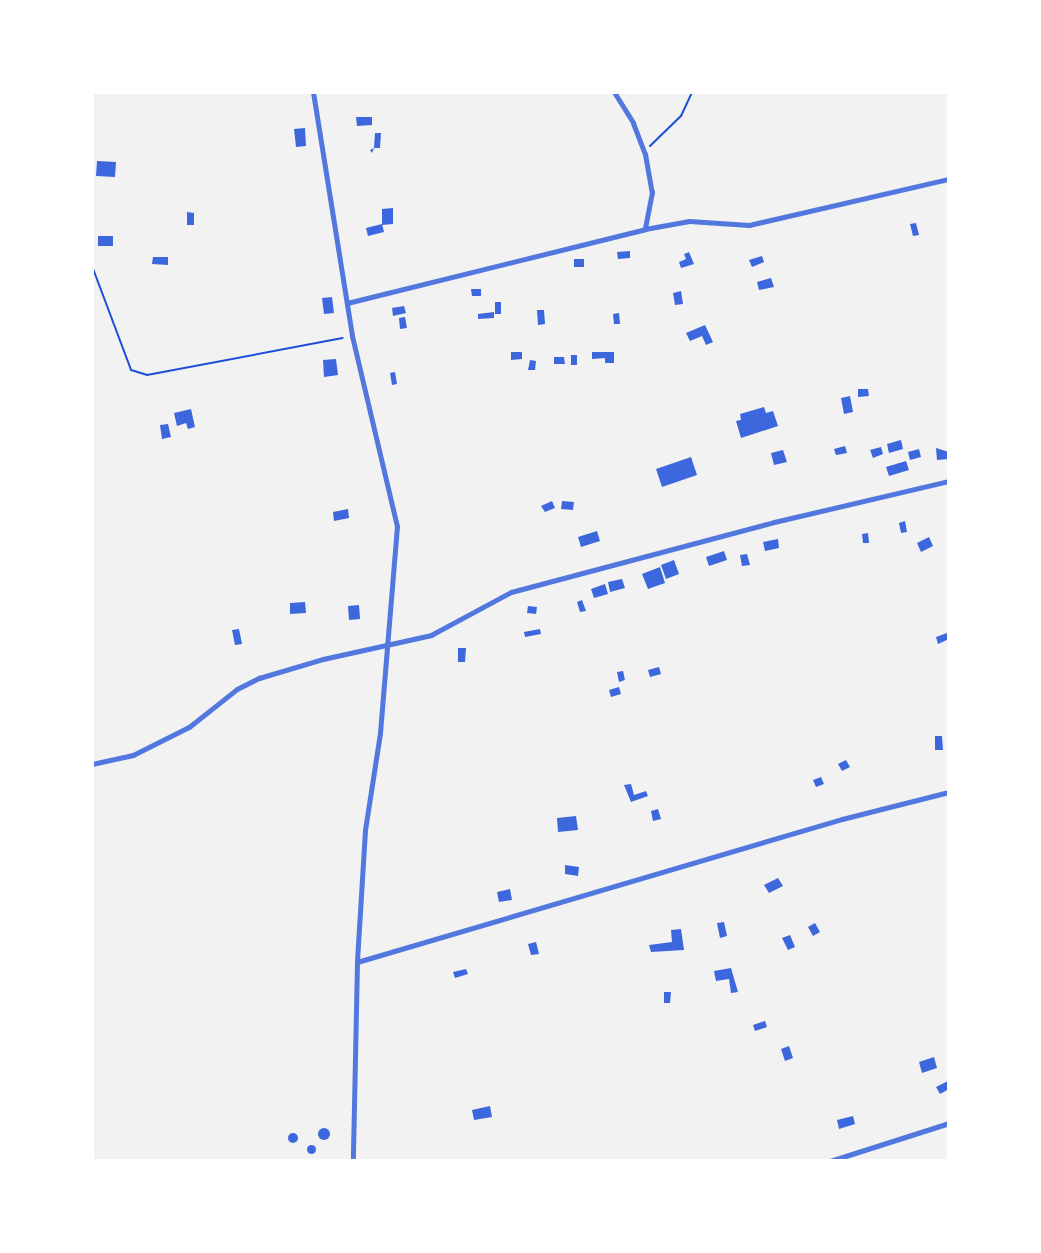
<!DOCTYPE html>
<style>
body{margin:0}
#map{position:relative;width:1041px;height:1253px;overflow:hidden;background:#f2f2f2;font-family:Commissioner,sans-serif}
div>[style]{position:absolute}
.building>*{inset:0;background:#3d67dc}
.round{border-radius:50%}
.path>*{height:2px;margin:-1px;padding:0 1px;transform-origin:1px;border-radius:1px;background:#1d4ed8}
.minor>*{height:5px;margin:-2.5px;padding:0 2.5px;transform-origin:2.5px;border-radius:2.5px;background:#5277de}
span{translate:-50% -50%;white-space:nowrap;text-align:center;line-height:1.15;-webkit-text-stroke:7px #fff;paint-order:stroke}
.frame{position:absolute;inset:0;border:94px solid #fff;pointer-events:none}
</style>
<div id="map">
<div class="building">
<div style="clip-path:polygon(356px 117px,372px 117px,372px 125px,357px 126px)"></div>
<div style="clip-path:polygon(305px 128px,306px 146px,296px 147px,294px 129px)"></div>
<div style="clip-path:polygon(375px 133px,381px 133px,380px 148px,374px 148px,372px 153px,370px 150px,374px 148px)"></div>
<div style="clip-path:polygon(97px 161px,116px 162px,115px 177px,96px 176px)"></div>
<div style="clip-path:polygon(393px 208px,393px 224px,382px 225px,382px 209px)"></div>
<div style="clip-path:polygon(187px 212px,194px 213px,194px 225px,187px 225px)"></div>
<div style="clip-path:polygon(916px 223px,919px 235px,913px 236px,910px 224px)"></div>
<div style="clip-path:polygon(382px 224px,384px 232px,368px 236px,366px 228px)"></div>
<div style="clip-path:polygon(98px 236px,113px 236px,113px 246px,98px 246px)"></div>
<div style="clip-path:polygon(630px 251px,630px 258px,618px 259px,617px 252px)"></div>
<div style="clip-path:polygon(689px 252px,694px 264px,681px 268px,679px 262px,686px 259px,684px 254px)"></div>
<div style="clip-path:polygon(762px 256px,764px 262px,752px 267px,749px 260px)"></div>
<div style="clip-path:polygon(153px 257px,168px 257px,168px 265px,152px 264px)"></div>
<div style="clip-path:polygon(574px 259px,584px 259px,584px 267px,574px 267px)"></div>
<div style="clip-path:polygon(771px 278px,774px 287px,759px 290px,757px 282px)"></div>
<div style="clip-path:polygon(471px 289px,481px 289px,481px 296px,472px 296px)"></div>
<div style="clip-path:polygon(681px 291px,683px 304px,675px 305px,673px 293px)"></div>
<div style="clip-path:polygon(332px 297px,334px 313px,324px 314px,322px 298px)"></div>
<div style="clip-path:polygon(495px 302px,501px 302px,501px 314px,495px 314px)"></div>
<div style="clip-path:polygon(404px 306px,406px 313px,393px 316px,392px 308px)"></div>
<div style="clip-path:polygon(537px 310px,544px 310px,545px 324px,538px 325px)"></div>
<div style="clip-path:polygon(494px 312px,494px 318px,478px 319px,478px 314px)"></div>
<div style="clip-path:polygon(619px 313px,620px 324px,614px 324px,613px 314px)"></div>
<div style="clip-path:polygon(405px 317px,407px 328px,400px 329px,399px 318px)"></div>
<div style="clip-path:polygon(705px 325px,713px 342px,706px 345px,702px 336px,690px 341px,686px 333px)"></div>
<div style="clip-path:polygon(511px 352px,522px 352px,522px 359px,511px 360px)"></div>
<div style="clip-path:polygon(592px 352px,614px 352px,614px 363px,605px 363px,605px 358px,592px 359px)"></div>
<div style="clip-path:polygon(571px 355px,577px 355px,577px 365px,571px 365px)"></div>
<div style="clip-path:polygon(554px 357px,564px 357px,565px 364px,554px 364px)"></div>
<div style="clip-path:polygon(336px 359px,338px 375px,324px 377px,323px 360px)"></div>
<div style="clip-path:polygon(530px 360px,536px 361px,535px 370px,528px 370px)"></div>
<div style="clip-path:polygon(395px 372px,397px 384px,392px 385px,390px 373px)"></div>
<div style="clip-path:polygon(858px 389px,868px 389px,869px 396px,858px 397px)"></div>
<div style="clip-path:polygon(850px 396px,853px 412px,844px 414px,841px 398px)"></div>
<div style="clip-path:polygon(764px 407px,766px 413px,773px 411px,778px 426px,741px 438px,736px 421px,741px 420px,740px 414px)"></div>
<div style="clip-path:polygon(191px 409px,195px 427px,188px 429px,186px 423px,177px 426px,174px 413px)"></div>
<div style="clip-path:polygon(168px 424px,171px 437px,162px 439px,160px 425px)"></div>
<div style="clip-path:polygon(901px 440px,903px 449px,889px 453px,887px 444px)"></div>
<div style="clip-path:polygon(845px 446px,847px 453px,836px 455px,834px 449px)"></div>
<div style="clip-path:polygon(881px 447px,883px 454px,873px 458px,870px 450px)"></div>
<div style="clip-path:polygon(936px 448px,949px 452px,949px 459px,937px 460px)"></div>
<div style="clip-path:polygon(919px 449px,921px 457px,910px 460px,908px 452px)"></div>
<div style="clip-path:polygon(783px 450px,787px 462px,774px 465px,771px 453px)"></div>
<div style="clip-path:polygon(691px 457px,697px 475px,662px 487px,656px 469px)"></div>
<div style="clip-path:polygon(906px 461px,909px 470px,889px 476px,886px 467px)"></div>
<div style="clip-path:polygon(552px 501px,555px 508px,545px 512px,541px 506px)"></div>
<div style="clip-path:polygon(562px 501px,574px 502px,573px 510px,561px 509px)"></div>
<div style="clip-path:polygon(348px 509px,349px 518px,334px 521px,333px 512px)"></div>
<div style="clip-path:polygon(905px 521px,907px 532px,901px 533px,899px 523px)"></div>
<div style="clip-path:polygon(597px 531px,600px 541px,581px 547px,578px 537px)"></div>
<div style="clip-path:polygon(868px 533px,869px 543px,863px 543px,862px 534px)"></div>
<div style="clip-path:polygon(929px 537px,933px 546px,921px 552px,917px 543px)"></div>
<div style="clip-path:polygon(778px 539px,779px 548px,765px 551px,763px 542px)"></div>
<div style="clip-path:polygon(724px 551px,727px 560px,709px 566px,706px 557px)"></div>
<div style="clip-path:polygon(747px 554px,750px 565px,742px 566px,740px 555px)"></div>
<div style="clip-path:polygon(674px 560px,679px 574px,666px 579px,661px 565px)"></div>
<div style="clip-path:polygon(660px 567px,665px 583px,648px 589px,642px 574px)"></div>
<div style="clip-path:polygon(622px 579px,625px 588px,610px 592px,608px 582px)"></div>
<div style="clip-path:polygon(605px 584px,608px 594px,594px 598px,591px 589px)"></div>
<div style="clip-path:polygon(582px 600px,586px 611px,580px 612px,577px 602px)"></div>
<div style="clip-path:polygon(305px 602px,306px 613px,290px 614px,290px 603px)"></div>
<div style="clip-path:polygon(359px 605px,360px 619px,349px 620px,348px 606px)"></div>
<div style="clip-path:polygon(528px 606px,537px 607px,536px 614px,527px 613px)"></div>
<div style="clip-path:polygon(239px 629px,242px 644px,235px 645px,232px 630px)"></div>
<div style="clip-path:polygon(540px 629px,541px 634px,525px 637px,524px 632px)"></div>
<div style="clip-path:polygon(947px 633px,949px 639px,938px 644px,936px 637px)"></div>
<div style="clip-path:polygon(458px 648px,466px 648px,465px 662px,458px 662px)"></div>
<div style="clip-path:polygon(659px 667px,661px 674px,650px 677px,648px 670px)"></div>
<div style="clip-path:polygon(623px 671px,625px 680px,619px 682px,617px 672px)"></div>
<div style="clip-path:polygon(619px 687px,621px 694px,611px 697px,609px 690px)"></div>
<div style="clip-path:polygon(935px 736px,942px 736px,943px 750px,935px 750px)"></div>
<div style="clip-path:polygon(846px 760px,850px 767px,842px 771px,838px 764px)"></div>
<div style="clip-path:polygon(821px 777px,824px 784px,816px 787px,813px 780px)"></div>
<div style="clip-path:polygon(631px 784px,634px 795px,646px 791px,648px 796px,631px 802px,624px 785px)"></div>
<div style="clip-path:polygon(658px 809px,661px 819px,653px 821px,651px 811px)"></div>
<div style="clip-path:polygon(576px 816px,578px 830px,558px 832px,557px 818px)"></div>
<div style="clip-path:polygon(565px 865px,579px 867px,578px 876px,565px 874px)"></div>
<div style="clip-path:polygon(778px 878px,783px 886px,769px 893px,764px 885px)"></div>
<div style="clip-path:polygon(510px 889px,512px 900px,499px 902px,497px 892px)"></div>
<div style="clip-path:polygon(724px 922px,727px 936px,720px 938px,717px 923px)"></div>
<div style="clip-path:polygon(815px 923px,820px 932px,813px 936px,808px 927px)"></div>
<div style="clip-path:polygon(681px 929px,684px 950px,651px 952px,649px 945px,672px 942px,671px 930px)"></div>
<div style="clip-path:polygon(790px 935px,795px 947px,788px 950px,782px 938px)"></div>
<div style="clip-path:polygon(536px 942px,539px 954px,531px 955px,528px 944px)"></div>
<div style="clip-path:polygon(731px 968px,738px 992px,731px 993px,729px 979px,716px 981px,714px 971px)"></div>
<div style="clip-path:polygon(466px 969px,468px 974px,455px 978px,453px 972px)"></div>
<div style="clip-path:polygon(664px 992px,671px 992px,670px 1003px,664px 1003px)"></div>
<div style="clip-path:polygon(765px 1021px,767px 1027px,755px 1031px,753px 1025px)"></div>
<div style="clip-path:polygon(789px 1046px,793px 1058px,785px 1061px,781px 1049px)"></div>
<div style="clip-path:polygon(934px 1057px,937px 1068px,922px 1073px,919px 1062px)"></div>
<div style="clip-path:polygon(948px 1081px,949px 1089px,940px 1094px,936px 1087px)"></div>
<div style="clip-path:polygon(490px 1106px,492px 1117px,474px 1120px,472px 1110px)"></div>
<div style="clip-path:polygon(853px 1116px,855px 1124px,839px 1129px,837px 1120px)"></div>
<div class="round" style="left:318px;top:1128px;width:12px;height:12px"></div>
<div class="round" style="left:288px;top:1133px;width:10px;height:10px"></div>
<div class="round" style="left:306.5px;top:1144.5px;width:9px;height:9px"></div>
</div>
<div class="path">
<div style="left:650px;top:146px;width:43px;rotate:-44.1deg"></div>
<div style="left:681px;top:116px;width:26px;rotate:-65deg"></div>
<div style="left:92px;top:266px;width:111px;rotate:69.4deg"></div>
<div style="left:131px;top:370px;width:17px;rotate:17deg"></div>
<div style="left:147px;top:375px;width:199px;rotate:-10.7deg"></div>
</div>
<div class="minor">
<div style="left:313px;top:92px;width:247px;rotate:80.9deg"></div>
<div style="left:352px;top:336px;width:195px;rotate:76.7deg"></div>
<div style="left:397px;top:526px;width:208px;rotate:94.7deg"></div>
<div style="left:380px;top:733px;width:98px;rotate:98.8deg"></div>
<div style="left:365px;top:830px;width:132px;rotate:93.5deg"></div>
<div style="left:357px;top:962px;width:199px;rotate:91.2deg"></div>
<div style="left:614px;top:92px;width:36px;rotate:58deg"></div>
<div style="left:633px;top:123px;width:33px;rotate:69deg"></div>
<div style="left:645px;top:154px;width:39px;rotate:80deg"></div>
<div style="left:652px;top:192px;width:38px;rotate:101deg"></div>
<div style="left:347px;top:303px;width:307px;rotate:-13.9deg"></div>
<div style="left:645px;top:229px;width:45px;rotate:-10.3deg"></div>
<div style="left:689px;top:221px;width:60px;rotate:3.8deg"></div>
<div style="left:749px;top:225px;width:205px;rotate:-13deg"></div>
<div style="left:92px;top:764px;width:42px;rotate:-12.4deg"></div>
<div style="left:133px;top:755px;width:63px;rotate:-26.6deg"></div>
<div style="left:189px;top:727px;width:61px;rotate:-38.4deg"></div>
<div style="left:237px;top:689px;width:25px;rotate:-27deg"></div>
<div style="left:259px;top:678px;width:67px;rotate:-16.5deg"></div>
<div style="left:323px;top:659px;width:111px;rotate:-12.5deg"></div>
<div style="left:431px;top:635px;width:91px;rotate:-28.3deg"></div>
<div style="left:511px;top:592px;width:272px;rotate:-14.9deg"></div>
<div style="left:774px;top:522px;width:180px;rotate:-13.2deg"></div>
<div style="left:357px;top:962px;width:506px;rotate:-16.43deg"></div>
<div style="left:842px;top:819px;width:110px;rotate:-14.2deg"></div>
<div style="left:830px;top:1161px;width:125px;rotate:-17.7deg"></div>
</div>
<div class="frame"></div>
</div>
